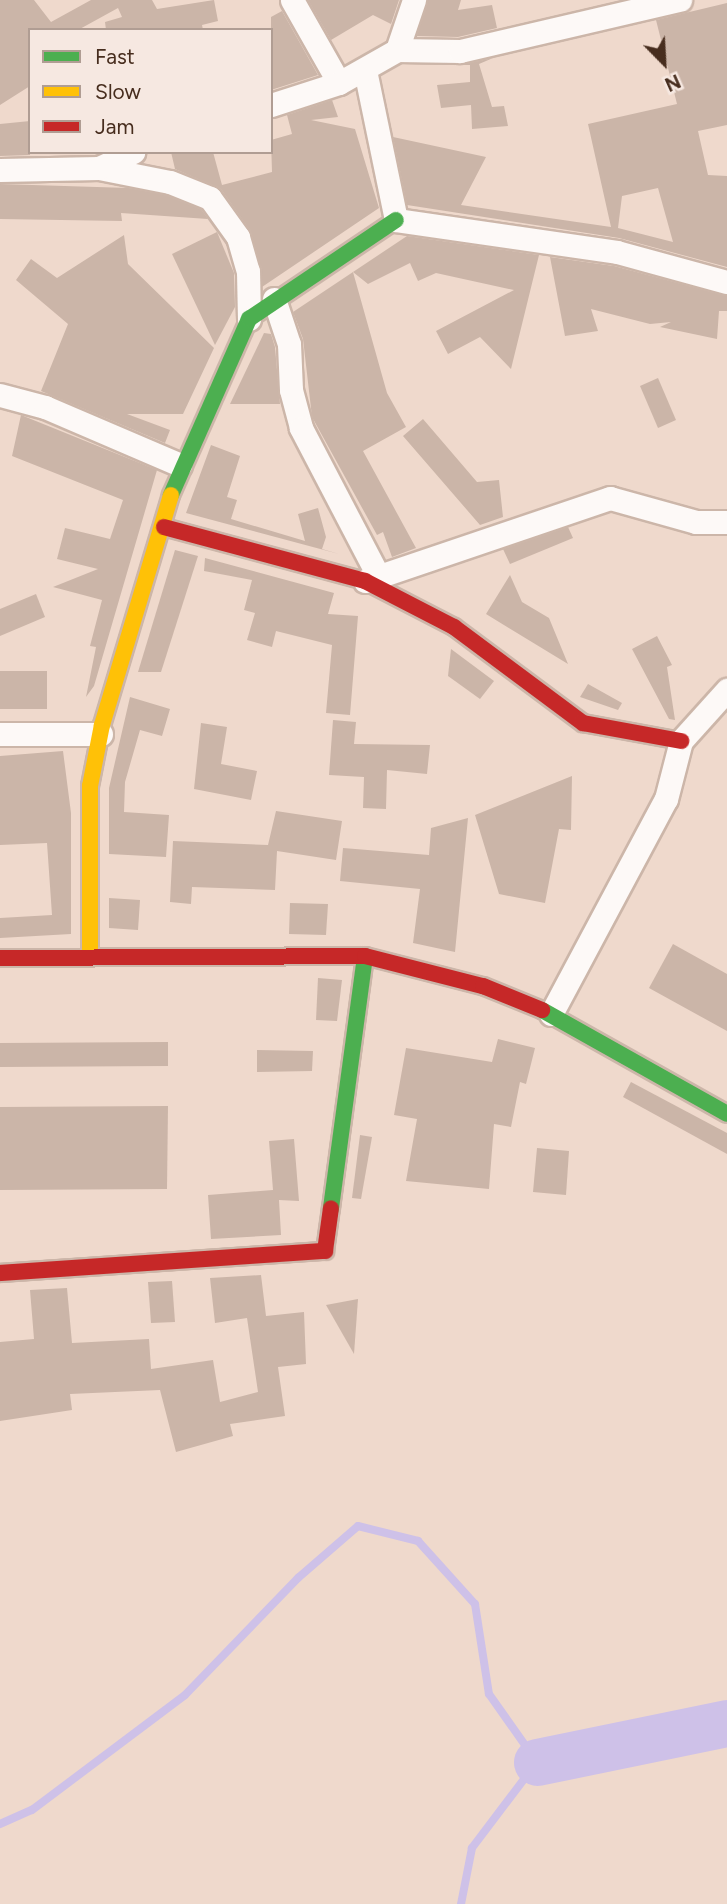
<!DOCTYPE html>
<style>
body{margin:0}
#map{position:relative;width:727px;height:1904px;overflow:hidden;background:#efd9cc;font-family:Figtree,sans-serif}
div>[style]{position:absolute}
.stream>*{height:8px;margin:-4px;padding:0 4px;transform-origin:4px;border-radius:4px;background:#cec1e8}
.river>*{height:47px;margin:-23.5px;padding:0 23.5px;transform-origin:23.5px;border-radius:23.5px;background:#cec1e8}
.building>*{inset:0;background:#cbb5a8}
.roads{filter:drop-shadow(2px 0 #ccb6a9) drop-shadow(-2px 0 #ccb6a9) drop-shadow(0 2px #ccb6a9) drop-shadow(0 -2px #ccb6a9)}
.street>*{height:23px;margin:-11.5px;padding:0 11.5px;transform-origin:11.5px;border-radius:11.5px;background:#fdf9f7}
.fast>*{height:16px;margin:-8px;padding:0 8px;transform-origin:8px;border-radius:8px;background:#4caf50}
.slow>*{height:16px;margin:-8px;padding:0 8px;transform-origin:8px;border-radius:8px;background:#ffc107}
.jam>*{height:16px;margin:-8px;padding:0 8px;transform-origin:8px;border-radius:8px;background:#c62828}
span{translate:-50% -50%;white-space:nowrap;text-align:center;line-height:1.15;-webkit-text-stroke:6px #f6e8e1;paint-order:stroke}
.legend{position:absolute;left:28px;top:28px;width:245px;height:126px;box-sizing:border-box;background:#f6e8e1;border:2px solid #b09d93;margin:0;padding:9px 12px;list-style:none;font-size:21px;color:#472d1e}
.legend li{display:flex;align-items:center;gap:14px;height:35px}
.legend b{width:35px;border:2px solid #b09d93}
.north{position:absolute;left:629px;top:28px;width:70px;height:70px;-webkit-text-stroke:5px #f6e8e1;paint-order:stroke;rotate:156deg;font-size:19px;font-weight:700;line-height:28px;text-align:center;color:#472d1e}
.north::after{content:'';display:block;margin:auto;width:24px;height:32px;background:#472d1e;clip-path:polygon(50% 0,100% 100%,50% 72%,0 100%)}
</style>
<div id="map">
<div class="stream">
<div style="left:0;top:1824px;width:35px;rotate:-24deg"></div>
<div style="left:32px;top:1810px;width:191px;rotate:-36.9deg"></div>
<div style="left:185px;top:1695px;width:163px;rotate:-46deg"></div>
<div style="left:298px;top:1578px;width:79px;rotate:-40.9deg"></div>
<div style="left:358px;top:1526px;width:62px;rotate:14deg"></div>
<div style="left:418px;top:1541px;width:85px;rotate:47.9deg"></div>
<div style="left:475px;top:1604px;width:91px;rotate:81.2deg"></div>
<div style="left:489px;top:1694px;width:83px;rotate:54.8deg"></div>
<div style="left:537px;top:1762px;width:108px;rotate:127.1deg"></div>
<div style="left:472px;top:1848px;width:57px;rotate:101.1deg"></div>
</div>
<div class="river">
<div style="left:537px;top:1762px;width:194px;rotate:-11.6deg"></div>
</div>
<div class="building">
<div style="clip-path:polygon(0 0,34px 0,51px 22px,91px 0,152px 0,157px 9px,214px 0,218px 21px,202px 25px,203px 30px,106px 30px,105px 22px,122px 17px,118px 8px,78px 30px,30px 30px,30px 86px,0 105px)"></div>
<div style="clip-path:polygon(308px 0,399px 0,391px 24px,373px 15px,331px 40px)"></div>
<div style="clip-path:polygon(428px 0,461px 0,458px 10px,492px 5px,497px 28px,458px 37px,416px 36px)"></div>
<div style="clip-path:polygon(evenodd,727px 3px,727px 125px,698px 131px,708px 175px,727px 176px,727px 267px,619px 238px,407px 205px,393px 137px,486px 157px,461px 205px,611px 227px,588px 124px,677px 104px,656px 20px,727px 3px,658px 188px,673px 242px,618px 228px,622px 196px,658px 188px)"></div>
<div style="clip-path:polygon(282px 11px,318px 75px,271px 90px,271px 17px)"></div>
<div style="clip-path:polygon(493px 58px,479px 64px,492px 107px,504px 106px,508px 126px,472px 129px,471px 105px,441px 108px,437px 85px,470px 82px,470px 65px,460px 65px)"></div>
<div style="clip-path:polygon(332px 100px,338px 117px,311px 120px,355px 129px,379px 208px,262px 287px,249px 229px,221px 189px,175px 169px,171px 152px,213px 152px,222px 185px,272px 172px,271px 140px,292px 134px,287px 115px)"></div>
<div style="clip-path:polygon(30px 121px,30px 155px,0 156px,0 124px)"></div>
<div style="clip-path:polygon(0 184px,129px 188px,166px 195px,201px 209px,208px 219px,121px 213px,122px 221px,0 219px)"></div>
<div style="clip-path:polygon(217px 232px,234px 273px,235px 307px,215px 345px,172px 254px)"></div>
<div style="clip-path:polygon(124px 235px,128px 264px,214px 348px,183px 414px,127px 414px,170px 430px,165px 443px,41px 391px,68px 324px,16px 280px,31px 259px,57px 278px)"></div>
<div style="clip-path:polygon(407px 236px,539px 255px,511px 369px,480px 337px,448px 354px,436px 331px,514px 290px,436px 273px,418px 281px,410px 263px,368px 284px,353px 272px)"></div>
<div style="clip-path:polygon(550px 257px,614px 266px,727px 296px,727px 311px,719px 311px,717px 339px,660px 327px,671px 322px,650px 324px,591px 309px,598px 331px,565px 336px)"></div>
<div style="clip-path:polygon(353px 272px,387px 393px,406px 427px,363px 451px,416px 548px,392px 557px,383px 532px,377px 535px,312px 417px,303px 339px,293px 312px)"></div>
<div style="clip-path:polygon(264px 333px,271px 334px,275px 347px,280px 404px,230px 404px)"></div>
<div style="clip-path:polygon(658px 378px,676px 420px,658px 428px,640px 386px)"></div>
<div style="clip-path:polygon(21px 415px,157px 470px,94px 686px,86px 697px,96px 647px,90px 646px,102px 600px,53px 587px,98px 569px,57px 559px,65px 528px,110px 539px,123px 500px,12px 456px)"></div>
<div style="clip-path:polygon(423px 419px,477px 482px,499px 480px,503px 517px,480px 525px,403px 436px)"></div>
<div style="clip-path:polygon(211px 445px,240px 456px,227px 497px,237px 500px,231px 519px,305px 541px,298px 514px,318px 508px,326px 537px,322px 549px,339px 554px,186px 513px)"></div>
<div style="clip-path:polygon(568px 527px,573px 538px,510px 564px,503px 549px)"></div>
<div style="clip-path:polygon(175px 550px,198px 556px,161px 672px,138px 672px)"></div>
<div style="clip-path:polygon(205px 558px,334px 593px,328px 614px,358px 616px,350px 715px,326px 713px,332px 645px,276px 631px,272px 647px,247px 640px,255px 613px,244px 610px,252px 580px,204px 571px)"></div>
<div style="clip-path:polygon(510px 575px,522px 602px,549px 618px,568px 664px,486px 614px)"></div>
<div style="clip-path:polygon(36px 594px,45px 617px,0 636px,0 609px)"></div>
<div style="clip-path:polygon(657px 636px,672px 665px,667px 667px,675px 720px,669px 719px,632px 649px)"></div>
<div style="clip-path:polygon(451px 649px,494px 681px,480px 699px,448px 676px)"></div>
<div style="clip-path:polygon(0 671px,47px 671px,47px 709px,0 709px)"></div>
<div style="clip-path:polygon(588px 684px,622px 703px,618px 710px,580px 697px)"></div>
<div style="clip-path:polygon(130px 697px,170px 709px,162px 736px,140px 730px,125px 782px,124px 812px,169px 815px,166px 857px,109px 854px,109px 788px)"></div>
<div style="clip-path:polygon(333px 720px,356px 722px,354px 744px,430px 745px,427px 774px,387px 770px,386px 809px,363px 808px,364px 777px,329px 775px)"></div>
<div style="clip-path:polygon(201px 723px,227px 727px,221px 764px,257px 771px,251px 800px,194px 789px)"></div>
<div style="clip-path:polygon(63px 751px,71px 813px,71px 934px,0 938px,0 918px,52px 915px,47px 843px,0 845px,0 756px)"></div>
<div style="clip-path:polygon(572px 776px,571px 830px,559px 829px,545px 903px,499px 894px,475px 815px)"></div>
<div style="clip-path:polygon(276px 811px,342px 821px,336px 860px,277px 851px,275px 890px,192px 887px,191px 904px,170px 902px,173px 841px,268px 845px)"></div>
<div style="clip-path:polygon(468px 818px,455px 952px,413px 943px,420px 889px,340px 881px,343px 848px,429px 855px,431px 828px)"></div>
<div style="clip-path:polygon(109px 898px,140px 900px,138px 930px,109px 928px)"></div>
<div style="clip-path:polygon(290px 903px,328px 904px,326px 935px,289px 934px)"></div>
<div style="clip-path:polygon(673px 944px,727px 974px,727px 1031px,649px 988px)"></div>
<div style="clip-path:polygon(318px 978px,342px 980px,337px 1021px,316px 1020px)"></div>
<div style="clip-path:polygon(498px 1039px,535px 1048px,526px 1084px,520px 1082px,511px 1127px,494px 1124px,489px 1189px,406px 1181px,417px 1119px,394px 1115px,406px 1048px,492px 1062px)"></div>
<div style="clip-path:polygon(168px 1042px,168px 1066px,0 1067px,0 1043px)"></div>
<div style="clip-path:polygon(257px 1050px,313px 1051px,312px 1071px,257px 1072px)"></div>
<div style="clip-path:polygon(631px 1082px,727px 1133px,727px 1154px,623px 1097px)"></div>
<div style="clip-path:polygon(168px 1106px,167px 1189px,0 1190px,0 1107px)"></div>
<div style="clip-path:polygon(360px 1135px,372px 1137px,361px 1199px,352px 1198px)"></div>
<div style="clip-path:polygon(294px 1139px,299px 1201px,279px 1200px,281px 1235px,211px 1239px,208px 1195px,273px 1190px,269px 1141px)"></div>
<div style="clip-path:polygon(537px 1148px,569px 1151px,566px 1195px,533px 1192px)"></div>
<div style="clip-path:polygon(261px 1275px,266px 1316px,304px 1312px,306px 1364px,278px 1367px,285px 1416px,230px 1424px,233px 1436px,176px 1452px,160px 1390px,70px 1394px,72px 1410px,0 1421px,0 1342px,34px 1339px,30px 1290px,67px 1288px,72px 1343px,149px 1339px,151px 1369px,213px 1360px,220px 1402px,258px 1392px,247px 1318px,215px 1323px,210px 1278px)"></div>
<div style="clip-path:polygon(172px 1281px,175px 1322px,151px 1323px,148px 1282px)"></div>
<div style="clip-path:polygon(358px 1299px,354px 1354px,326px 1305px)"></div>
</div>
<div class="roads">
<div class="street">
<div style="left:292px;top:0;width:95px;rotate:60.5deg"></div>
<div style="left:397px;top:50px;width:53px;rotate:-71.2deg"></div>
<div style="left:365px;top:70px;width:153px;rotate:78.3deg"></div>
<div style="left:396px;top:220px;width:223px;rotate:8.2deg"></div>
<div style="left:617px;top:252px;width:114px;rotate:15.3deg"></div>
<div style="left:271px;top:105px;width:71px;rotate:-17.9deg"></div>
<div style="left:339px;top:83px;width:67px;rotate:-29.6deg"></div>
<div style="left:397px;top:50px;width:63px;rotate:0.9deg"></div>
<div style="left:460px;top:51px;width:226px;rotate:-13.1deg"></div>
<div style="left:99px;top:168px;width:72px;rotate:11.2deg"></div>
<div style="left:170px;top:182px;width:43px;rotate:21.8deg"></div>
<div style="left:210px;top:198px;width:48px;rotate:54.3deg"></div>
<div style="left:238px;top:237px;width:35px;rotate:74deg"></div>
<div style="left:248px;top:271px;width:48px;rotate:88.8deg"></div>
<div style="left:0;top:170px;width:99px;rotate:-1.2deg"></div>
<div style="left:99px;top:168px;width:38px;rotate:-25deg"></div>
<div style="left:274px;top:299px;width:47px;rotate:71.6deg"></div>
<div style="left:289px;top:344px;width:46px;rotate:87.5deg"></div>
<div style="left:291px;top:390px;width:39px;rotate:75deg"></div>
<div style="left:301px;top:428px;width:166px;rotate:62.4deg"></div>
<div style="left:0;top:395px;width:47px;rotate:14.9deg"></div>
<div style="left:45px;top:407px;width:147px;rotate:23.2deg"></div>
<div style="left:365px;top:581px;width:259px;rotate:-18.7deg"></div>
<div style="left:610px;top:498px;width:89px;rotate:15.6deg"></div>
<div style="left:696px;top:522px;width:31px"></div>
<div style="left:0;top:734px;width:101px"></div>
<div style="left:551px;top:1014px;width:244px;rotate:-61.9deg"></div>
<div style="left:666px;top:799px;width:60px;rotate:-75.5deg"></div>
<div style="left:681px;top:741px;width:69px;rotate:-48deg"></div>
</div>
<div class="fast">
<div style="left:171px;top:495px;width:193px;rotate:-66.1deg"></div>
<div style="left:249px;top:319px;width:177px;rotate:-34deg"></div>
<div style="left:542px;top:1010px;width:212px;rotate:29.3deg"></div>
<div style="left:331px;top:1208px;width:254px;rotate:-82.3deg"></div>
</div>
<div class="slow">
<div style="left:90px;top:955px;width:169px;rotate:-90deg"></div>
<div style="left:90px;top:786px;width:62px;rotate:-78.9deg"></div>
<div style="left:102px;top:725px;width:240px;rotate:-73.3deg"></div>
</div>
<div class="jam">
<div style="left:164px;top:527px;width:208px;rotate:15deg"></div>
<div style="left:365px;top:581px;width:100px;rotate:27.3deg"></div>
<div style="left:454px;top:627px;width:161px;rotate:36.7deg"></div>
<div style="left:583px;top:723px;width:100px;rotate:10.4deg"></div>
<div style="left:0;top:958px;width:365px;rotate:-0.3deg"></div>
<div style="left:365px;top:956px;width:122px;rotate:14.3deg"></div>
<div style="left:483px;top:986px;width:64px;rotate:22.1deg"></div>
<div style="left:0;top:1273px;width:326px;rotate:-3.9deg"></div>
<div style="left:325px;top:1251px;width:43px;rotate:-82.1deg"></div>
</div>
</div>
<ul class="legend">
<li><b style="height:9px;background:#4caf50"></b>Fast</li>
<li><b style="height:9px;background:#ffc107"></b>Slow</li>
<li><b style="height:9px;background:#c62828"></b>Jam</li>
</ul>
<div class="north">N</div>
</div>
